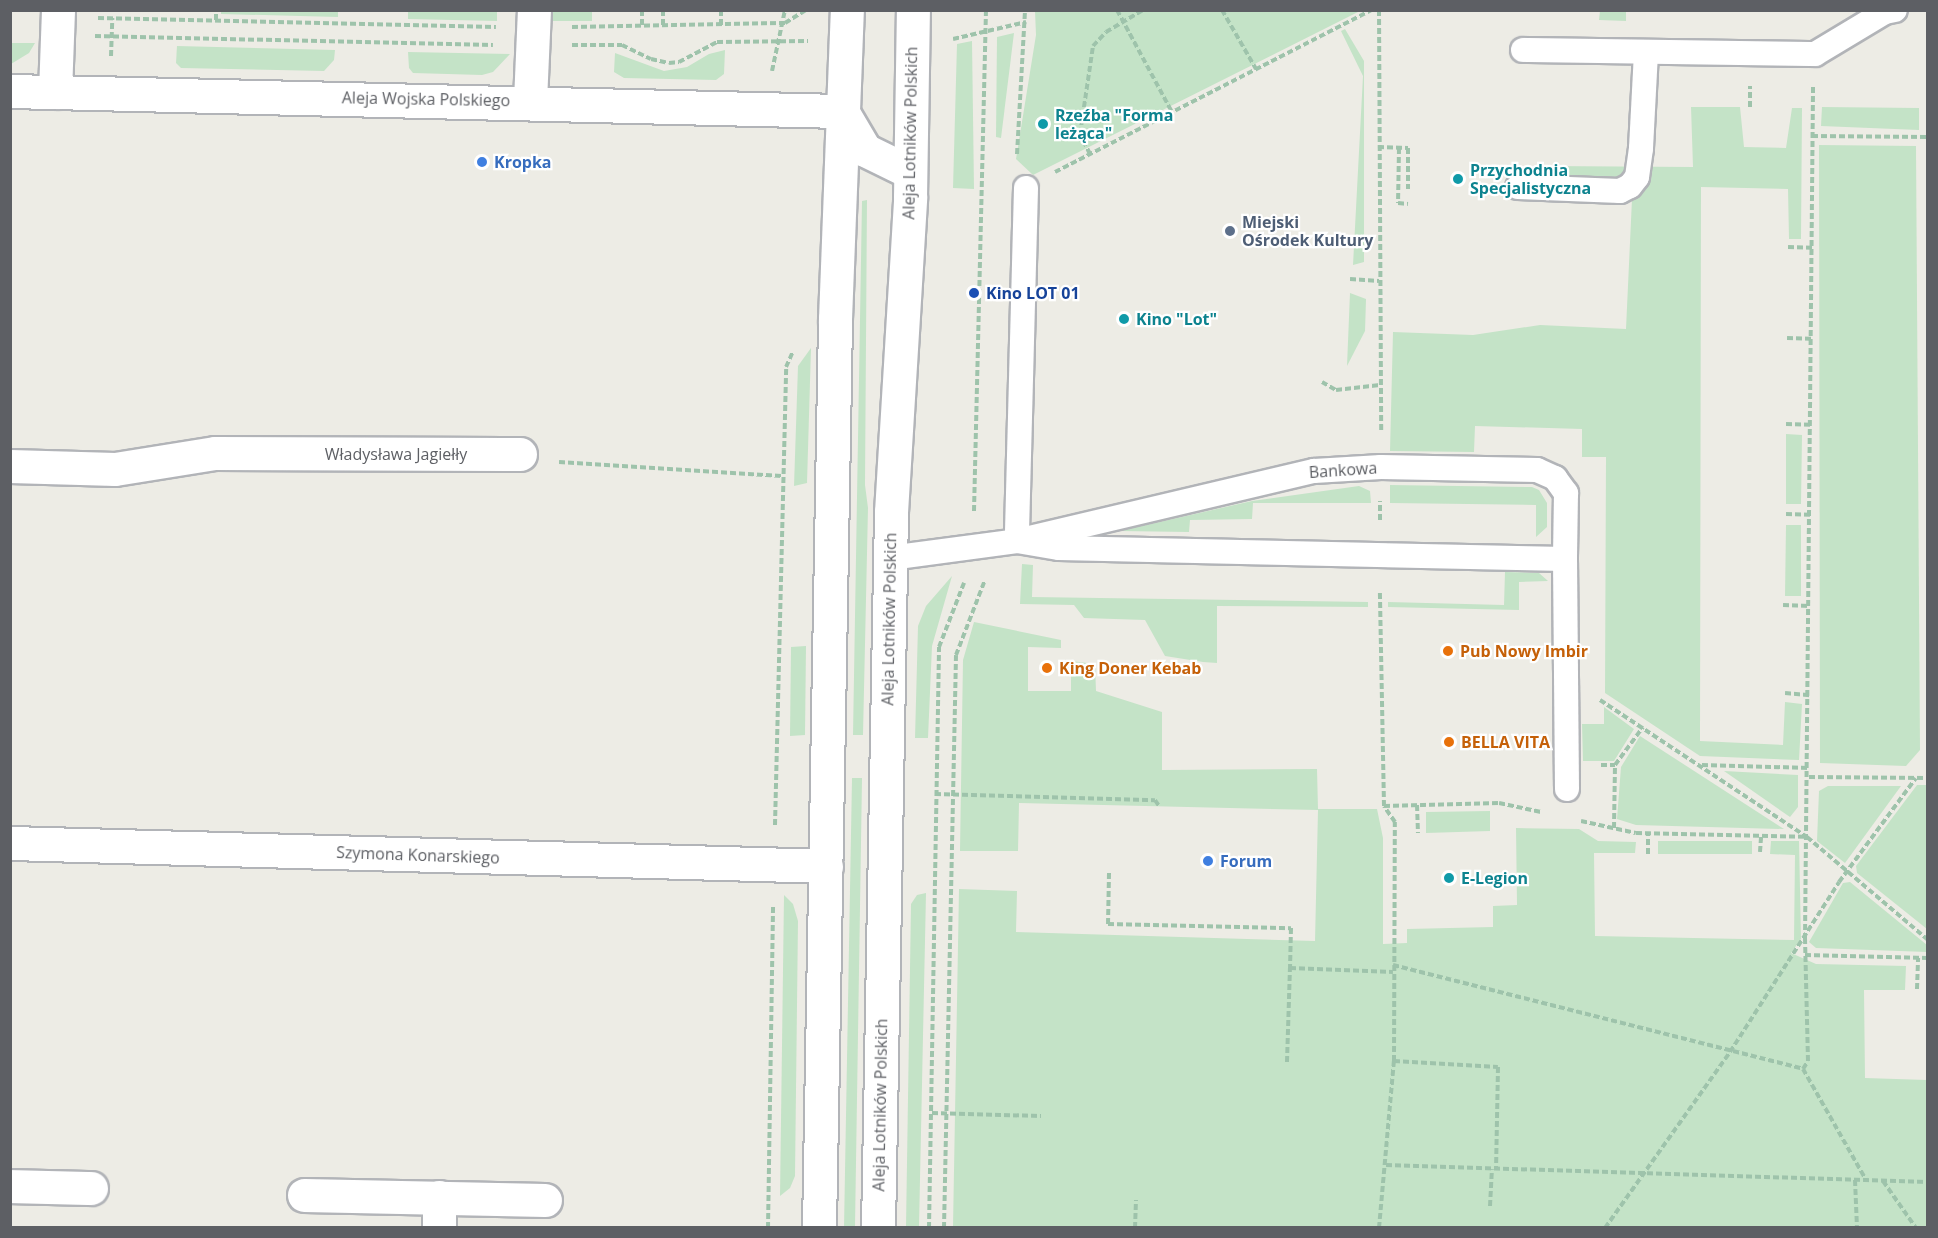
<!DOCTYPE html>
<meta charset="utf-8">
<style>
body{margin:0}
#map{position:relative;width:1938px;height:1238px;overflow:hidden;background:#edece5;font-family:"Open Sans",sans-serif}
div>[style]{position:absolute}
.green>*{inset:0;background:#c4e3c7}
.path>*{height:4px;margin-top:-2px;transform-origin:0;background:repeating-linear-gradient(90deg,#9ec3ab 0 6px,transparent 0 9px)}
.roads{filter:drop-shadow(2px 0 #b2b4b8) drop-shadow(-2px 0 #b2b4b8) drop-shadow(0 2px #b2b4b8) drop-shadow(0 -2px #b2b4b8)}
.service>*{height:24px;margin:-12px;padding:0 12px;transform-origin:12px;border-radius:12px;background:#fff}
.minor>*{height:33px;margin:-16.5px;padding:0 16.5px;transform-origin:16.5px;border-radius:16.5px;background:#fff}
.tertiary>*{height:33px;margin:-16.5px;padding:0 16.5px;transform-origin:16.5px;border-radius:16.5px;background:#fff}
.dots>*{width:16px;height:16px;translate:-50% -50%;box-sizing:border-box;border:3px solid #fff;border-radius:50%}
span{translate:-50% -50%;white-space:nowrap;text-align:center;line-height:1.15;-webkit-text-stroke:4.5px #fff;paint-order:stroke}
.street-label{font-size:16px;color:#5d5f64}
.culture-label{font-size:16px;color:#0d838f;font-weight:700}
.left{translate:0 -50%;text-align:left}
.shop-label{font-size:16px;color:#366cbe;font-weight:700}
.service-label{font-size:16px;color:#4e5e75;font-weight:700}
.transit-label{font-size:16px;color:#164399;font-weight:700}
.food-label{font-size:16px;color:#c56008;font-weight:700}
.frame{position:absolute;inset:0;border:12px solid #5d5f64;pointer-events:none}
</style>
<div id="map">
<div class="green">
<div style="clip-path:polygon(221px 10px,338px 10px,338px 17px,221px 14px)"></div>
<div style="clip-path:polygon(408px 11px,497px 11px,497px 21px,408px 19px)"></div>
<div style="clip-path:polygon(551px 11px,592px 11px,592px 21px,551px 21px)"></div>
<div style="clip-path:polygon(1035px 11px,1035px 10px,1360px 11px,1033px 175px,1016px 159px,1036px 35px)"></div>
<div style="clip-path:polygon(1600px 11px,1626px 11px,1626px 21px,1599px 20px)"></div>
<div style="clip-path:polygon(1345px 29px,1364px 61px,1364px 262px,1353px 265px,1363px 76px,1341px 31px)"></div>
<div style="clip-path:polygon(1014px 33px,1001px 138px,996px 137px,997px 37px)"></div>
<div style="clip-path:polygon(972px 41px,974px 189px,953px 188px,957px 44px)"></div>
<div style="clip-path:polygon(11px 43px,35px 43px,29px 53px,11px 64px)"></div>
<div style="clip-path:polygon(177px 46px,335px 50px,334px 60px,324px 71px,181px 68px,176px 63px)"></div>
<div style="clip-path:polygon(725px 50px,724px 74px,716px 80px,624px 78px,614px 72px,615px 53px,664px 71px,687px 67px,709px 54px)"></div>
<div style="clip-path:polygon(408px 52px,510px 54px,493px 72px,482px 75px,413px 73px,409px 68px)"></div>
<div style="clip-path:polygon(1691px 107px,1740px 107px,1744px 147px,1786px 148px,1792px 108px,1802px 108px,1801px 239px,1789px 239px,1788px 189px,1701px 187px,1700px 741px,1783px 745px,1785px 702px,1802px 704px,1799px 760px,1700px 756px,1605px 693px,1606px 457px,1582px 457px,1582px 429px,1475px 426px,1474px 452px,1390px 451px,1393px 332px,1473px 335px,1540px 325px,1626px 329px,1632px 199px,1542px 194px,1544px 166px,1693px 167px)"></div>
<div style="clip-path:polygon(1822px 107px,1919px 108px,1919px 130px,1821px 126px)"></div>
<div style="clip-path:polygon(1819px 145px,1916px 146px,1920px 750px,1906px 766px,1820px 763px)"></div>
<div style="clip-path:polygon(867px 200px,865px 485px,868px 508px,863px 735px,853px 735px,862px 201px)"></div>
<div style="clip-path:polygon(1350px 293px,1366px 299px,1365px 331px,1347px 366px)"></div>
<div style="clip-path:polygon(811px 348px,807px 483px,794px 486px,798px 366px)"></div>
<div style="clip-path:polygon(1786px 434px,1802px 435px,1801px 504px,1786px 504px)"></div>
<div style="clip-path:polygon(1390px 485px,1532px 487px,1539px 490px,1547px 503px,1547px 527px,1536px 537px,1536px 505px,1390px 503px)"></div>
<div style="clip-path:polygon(1359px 486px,1370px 491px,1371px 503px,1253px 503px,1252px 519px,1190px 520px,1189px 532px,1120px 531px,1252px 501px)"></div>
<div style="clip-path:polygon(1786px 525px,1801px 525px,1801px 596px,1785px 596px)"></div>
<div style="clip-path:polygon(1022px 564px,1033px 565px,1032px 597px,1368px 602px,1368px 607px,1217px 606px,1217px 663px,1203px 662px,1165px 656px,1145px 620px,1084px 618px,1074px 605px,1020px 604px)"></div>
<div style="clip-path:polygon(1505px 572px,1539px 573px,1548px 581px,1519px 582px,1519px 610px,1388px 607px,1388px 602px,1504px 605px)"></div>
<div style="clip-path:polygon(952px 576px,932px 646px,928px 738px,915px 738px,918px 626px,926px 606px)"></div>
<div style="clip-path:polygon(974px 622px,1061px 640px,1061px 648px,1028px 647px,1028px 691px,1071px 691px,1071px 661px,1095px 664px,1096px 691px,1162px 712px,1162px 770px,1317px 769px,1318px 809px,1377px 809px,1383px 838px,1383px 944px,1407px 943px,1407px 929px,1493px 927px,1493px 906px,1517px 905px,1516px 828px,1579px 829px,1598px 841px,1636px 842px,1635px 853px,1594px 853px,1595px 936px,1794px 940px,1795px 855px,1770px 854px,1771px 841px,1799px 841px,1801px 939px,1791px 953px,1816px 964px,1906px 966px,1905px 990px,1864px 990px,1865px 1078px,1927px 1080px,1927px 1227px,953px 1227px,959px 889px,1017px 891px,1016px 932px,1315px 941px,1318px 810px,1019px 803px,1018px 851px,960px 851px,963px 660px)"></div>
<div style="clip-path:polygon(806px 646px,805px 735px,790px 736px,791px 647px)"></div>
<div style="clip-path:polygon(1604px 707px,1634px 729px,1614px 761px,1583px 761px,1582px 724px,1604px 724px)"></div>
<div style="clip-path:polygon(1640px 736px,1784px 829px,1636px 825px,1617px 819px,1621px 767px)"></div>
<div style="clip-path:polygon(1724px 771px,1798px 775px,1798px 807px,1790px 817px)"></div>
<div style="clip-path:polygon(852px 778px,862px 778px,855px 1227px,844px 1228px)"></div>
<div style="clip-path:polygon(1917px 785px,1927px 785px,1927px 929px,1857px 873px,1856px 866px)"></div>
<div style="clip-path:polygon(1828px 786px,1901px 786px,1845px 863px,1817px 841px,1819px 791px)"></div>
<div style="clip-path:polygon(1490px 811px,1490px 831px,1426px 833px,1426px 812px)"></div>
<div style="clip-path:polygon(1658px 841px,1752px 841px,1752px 854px,1658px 854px)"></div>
<div style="clip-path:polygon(1850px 882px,1927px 945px,1927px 952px,1816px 948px,1809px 942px,1843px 883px)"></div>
<div style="clip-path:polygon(926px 893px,919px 1227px,906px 1227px,911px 904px,917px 895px)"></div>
<div style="clip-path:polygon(784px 895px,793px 904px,798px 921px,795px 1176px,790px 1188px,780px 1196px)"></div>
</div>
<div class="path">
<div style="left:642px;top:10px;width:16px;rotate:90deg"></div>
<div style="left:663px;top:10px;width:16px;rotate:90deg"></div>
<div style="left:721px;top:10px;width:15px;rotate:90deg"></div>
<div style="left:1117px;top:10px;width:116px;rotate:61.7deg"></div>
<div style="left:1222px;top:10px;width:68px;rotate:60deg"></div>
<div style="left:1379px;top:10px;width:423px;rotate:89.7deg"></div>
<div style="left:98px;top:18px;width:398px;rotate:1.3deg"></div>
<div style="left:216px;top:20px;width:10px;rotate:-90deg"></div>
<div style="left:572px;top:27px;width:213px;rotate:-1.1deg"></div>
<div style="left:785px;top:23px;width:25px;rotate:-32deg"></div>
<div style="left:95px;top:36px;width:398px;rotate:1.3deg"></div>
<div style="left:953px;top:39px;width:75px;rotate:-13.1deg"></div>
<div style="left:572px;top:45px;width:50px"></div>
<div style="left:622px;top:45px;width:32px;rotate:26deg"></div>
<div style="left:651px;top:59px;width:18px;rotate:13deg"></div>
<div style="left:669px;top:63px;width:10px;rotate:-6deg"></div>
<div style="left:679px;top:62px;width:43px;rotate:-27.8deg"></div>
<div style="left:717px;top:42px;width:91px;rotate:-0.6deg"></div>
<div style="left:111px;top:56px;width:38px;rotate:-88deg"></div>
<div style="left:772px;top:71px;width:62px;rotate:-78deg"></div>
<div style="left:1750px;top:107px;width:21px;rotate:-90deg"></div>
<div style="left:1812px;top:136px;width:116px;rotate:0.5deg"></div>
<div style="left:1378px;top:147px;width:30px;rotate:2deg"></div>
<div style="left:1408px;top:148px;width:41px;rotate:90deg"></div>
<div style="left:1399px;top:148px;width:55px;rotate:91deg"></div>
<div style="left:1398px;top:203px;width:10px;rotate:6deg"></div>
<div style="left:1017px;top:154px;width:144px;rotate:-86.8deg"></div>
<div style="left:1090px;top:154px;width:22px;rotate:-117deg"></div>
<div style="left:1080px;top:134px;width:89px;rotate:-81.6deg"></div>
<div style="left:1093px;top:46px;width:19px;rotate:-47deg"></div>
<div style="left:1106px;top:32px;width:43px;rotate:-30.7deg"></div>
<div style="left:1055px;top:172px;width:355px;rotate:-27.1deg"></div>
<div style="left:1788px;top:247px;width:24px;rotate:2deg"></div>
<div style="left:1350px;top:279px;width:29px;rotate:4deg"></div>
<div style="left:1787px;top:338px;width:24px;rotate:2deg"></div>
<div style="left:1322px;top:382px;width:16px;rotate:30deg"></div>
<div style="left:1336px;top:390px;width:44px;rotate:-6.5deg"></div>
<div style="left:1786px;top:424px;width:25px;rotate:2deg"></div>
<div style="left:559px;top:462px;width:223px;rotate:3.6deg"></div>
<div style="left:974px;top:511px;width:501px;rotate:-88.63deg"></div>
<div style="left:1786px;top:514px;width:24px;rotate:2deg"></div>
<div style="left:1380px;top:520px;width:19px;rotate:-90deg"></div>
<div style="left:1783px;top:605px;width:27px;rotate:2deg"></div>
<div style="left:1785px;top:693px;width:25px;rotate:5deg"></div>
<div style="left:1600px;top:700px;width:248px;rotate:33.5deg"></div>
<div style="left:1807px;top:837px;width:159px;rotate:40.4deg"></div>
<div style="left:1601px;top:765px;width:14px"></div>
<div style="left:1702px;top:765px;width:107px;rotate:1.6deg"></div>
<div style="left:1809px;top:777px;width:119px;rotate:0.5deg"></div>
<div style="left:935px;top:794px;width:220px;rotate:1.6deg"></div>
<div style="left:1155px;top:800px;width:7px;rotate:56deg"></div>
<div style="left:1417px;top:805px;width:28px;rotate:88deg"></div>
<div style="left:1384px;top:806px;width:115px;rotate:-1.5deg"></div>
<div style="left:1499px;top:803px;width:43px;rotate:12.1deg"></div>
<div style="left:1581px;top:821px;width:56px;rotate:12.3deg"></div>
<div style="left:1636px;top:833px;width:170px;rotate:1.3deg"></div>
<div style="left:775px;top:825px;width:458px;rotate:-88.6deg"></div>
<div style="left:786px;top:367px;width:17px;rotate:-66deg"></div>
<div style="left:1614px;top:828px;width:63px;rotate:-89.1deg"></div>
<div style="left:1615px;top:765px;width:47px;rotate:-53.6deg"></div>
<div style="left:1760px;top:852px;width:16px;rotate:-86deg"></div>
<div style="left:1648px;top:854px;width:20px;rotate:-90deg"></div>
<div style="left:1109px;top:873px;width:51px;rotate:91.1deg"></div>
<div style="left:1108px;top:924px;width:183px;rotate:1.3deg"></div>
<div style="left:1291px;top:928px;width:40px;rotate:91.4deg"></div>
<div style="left:1290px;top:968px;width:103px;rotate:2.2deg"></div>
<div style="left:1805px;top:955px;width:123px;rotate:1.4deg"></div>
<div style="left:1393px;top:965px;width:423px;rotate:14.2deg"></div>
<div style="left:1803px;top:1069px;width:128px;rotate:60.4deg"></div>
<div style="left:1917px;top:989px;width:31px;rotate:-88deg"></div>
<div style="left:1394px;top:1061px;width:104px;rotate:3.3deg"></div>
<div style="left:1498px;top:1067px;width:102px;rotate:91.1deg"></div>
<div style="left:1287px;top:1062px;width:94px;rotate:-88.2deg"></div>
<div style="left:1803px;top:1069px;width:9px;rotate:-58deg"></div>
<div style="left:1808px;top:1061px;width:122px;rotate:-91.4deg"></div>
<div style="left:1805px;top:939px;width:852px;rotate:-89.46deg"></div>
<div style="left:932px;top:1113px;width:109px;rotate:1.6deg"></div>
<div style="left:1386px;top:1165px;width:542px;rotate:1.8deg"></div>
<div style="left:1855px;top:1180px;width:48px;rotate:87.6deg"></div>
<div style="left:1883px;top:1181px;width:57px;rotate:54.9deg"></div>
<div style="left:1490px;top:1206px;width:37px;rotate:-87deg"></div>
<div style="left:768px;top:1228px;width:324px;rotate:-89.1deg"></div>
<div style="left:929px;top:1228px;width:581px;rotate:-89.01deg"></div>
<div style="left:939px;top:647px;width:69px;rotate:-68.7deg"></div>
<div style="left:944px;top:1228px;width:573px;rotate:-88.8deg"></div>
<div style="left:956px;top:655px;width:80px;rotate:-68.9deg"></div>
<div style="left:1135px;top:1228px;width:28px;rotate:-88deg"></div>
<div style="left:1379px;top:1228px;width:168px;rotate:-84.9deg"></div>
<div style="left:1394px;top:1061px;width:239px;rotate:-89.8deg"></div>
<div style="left:1395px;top:822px;width:19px;rotate:-125deg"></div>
<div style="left:1384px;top:806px;width:215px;rotate:-91.1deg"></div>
<div style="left:1605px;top:1228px;width:216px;rotate:-54.6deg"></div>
<div style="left:1730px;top:1052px;width:202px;rotate:-57.3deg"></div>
<div style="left:1839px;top:882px;width:129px;rotate:-53.5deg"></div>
</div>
<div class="roads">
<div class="service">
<div style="left:1523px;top:50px;width:292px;rotate:0.8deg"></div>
<div style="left:1815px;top:54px;width:82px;rotate:-31deg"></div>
<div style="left:1885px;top:12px;width:10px;rotate:-11deg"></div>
<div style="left:1518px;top:187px;width:102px;rotate:2.2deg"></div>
<div style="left:1620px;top:191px;width:11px;rotate:-27deg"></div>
<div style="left:1630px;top:186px;width:11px;rotate:-52deg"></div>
<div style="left:1637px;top:177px;width:29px;rotate:-82deg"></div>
<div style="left:1641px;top:148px;width:96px;rotate:-87deg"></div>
<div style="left:1026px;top:188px;width:353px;rotate:91.5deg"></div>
<div style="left:1017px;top:541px;width:305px;rotate:-13.3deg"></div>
<div style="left:1314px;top:471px;width:67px;rotate:-3.4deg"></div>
<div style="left:1381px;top:467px;width:156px;rotate:1.1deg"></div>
<div style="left:1537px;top:470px;width:20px;rotate:24deg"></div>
<div style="left:1555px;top:478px;width:19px;rotate:54deg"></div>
<div style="left:1566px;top:493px;width:66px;rotate:90.9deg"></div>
<div style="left:890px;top:558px;width:128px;rotate:-7.6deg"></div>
<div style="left:1017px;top:541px;width:43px;rotate:9.5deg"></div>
<div style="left:1059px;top:548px;width:506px;rotate:1.25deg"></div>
<div style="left:1565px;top:559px;width:230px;rotate:89.5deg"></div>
</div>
<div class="minor">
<div style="left:10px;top:91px;width:832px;rotate:1.38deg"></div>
<div style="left:55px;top:92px;width:82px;rotate:-87.9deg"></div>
<div style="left:530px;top:101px;width:91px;rotate:-87.5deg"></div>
<div style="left:10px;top:466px;width:105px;rotate:1.6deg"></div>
<div style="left:115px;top:469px;width:101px;rotate:-9.1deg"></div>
<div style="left:215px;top:453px;width:305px;rotate:0.2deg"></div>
<div style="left:10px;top:843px;width:816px;rotate:1.61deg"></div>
<div style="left:10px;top:1186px;width:81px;rotate:1.4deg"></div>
<div style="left:304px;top:1195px;width:241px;rotate:1.2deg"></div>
<div style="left:439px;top:1228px;width:31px;rotate:-90deg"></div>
</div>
<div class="tertiary">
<div style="left:842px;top:111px;width:45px;rotate:59.5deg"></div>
<div style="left:865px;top:150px;width:50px;rotate:26.1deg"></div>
<div style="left:819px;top:1228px;width:909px;rotate:-88.99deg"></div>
<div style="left:835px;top:319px;width:309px;rotate:-87.8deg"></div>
<div style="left:878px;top:1228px;width:716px;rotate:-88.96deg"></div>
<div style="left:891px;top:512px;width:316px;rotate:-86.5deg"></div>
<div style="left:910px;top:197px;width:187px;rotate:-89.1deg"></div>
</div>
</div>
<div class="dots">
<div style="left:1043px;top:124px;background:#0f9aa8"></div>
<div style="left:482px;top:162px;background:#3f7fe0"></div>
<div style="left:1458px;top:179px;background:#0f9aa8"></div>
<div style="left:1230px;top:231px;background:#5c6f8a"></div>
<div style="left:974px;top:293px;background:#1a4fb4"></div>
<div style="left:1124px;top:319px;background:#0f9aa8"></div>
<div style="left:1448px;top:651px;background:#e8710a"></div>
<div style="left:1047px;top:668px;background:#e8710a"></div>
<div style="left:1449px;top:742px;background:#e8710a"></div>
<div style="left:1208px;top:861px;background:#3f7fe0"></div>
<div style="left:1449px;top:878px;background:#0f9aa8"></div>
</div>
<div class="street-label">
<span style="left:426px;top:99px;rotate:1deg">Aleja Wojska Polskiego</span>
<span style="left:910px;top:133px;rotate:-89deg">Aleja Lotników Polskich</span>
<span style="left:396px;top:454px">Władysława Jagiełły</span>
<span style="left:1343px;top:470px;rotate:-4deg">Bankowa</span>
<span style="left:889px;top:619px;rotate:-89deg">Aleja Lotników Polskich</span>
<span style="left:418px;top:855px;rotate:2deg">Szymona Konarskiego</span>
<span style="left:880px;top:1105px;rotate:-89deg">Aleja Lotników Polskich</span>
</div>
<div class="culture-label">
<span class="left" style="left:1055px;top:124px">Rzeźba "Forma<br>leżąca"</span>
<span class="left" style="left:1470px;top:179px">Przychodnia<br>Specjalistyczna</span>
<span class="left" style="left:1136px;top:319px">Kino "Lot"</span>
<span class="left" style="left:1461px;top:878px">E-Legion</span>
</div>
<div class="shop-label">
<span class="left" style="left:494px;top:162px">Kropka</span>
<span class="left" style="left:1220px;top:861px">Forum</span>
</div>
<div class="service-label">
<span class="left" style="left:1242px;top:231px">Miejski<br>Ośrodek Kultury</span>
</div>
<div class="transit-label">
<span class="left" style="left:986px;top:293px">Kino LOT 01</span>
</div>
<div class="food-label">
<span class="left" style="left:1460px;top:651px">Pub Nowy Imbir</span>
<span class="left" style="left:1059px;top:668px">King Doner Kebab</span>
<span class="left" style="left:1461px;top:742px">BELLA VITA</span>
</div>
<div class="frame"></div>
</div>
